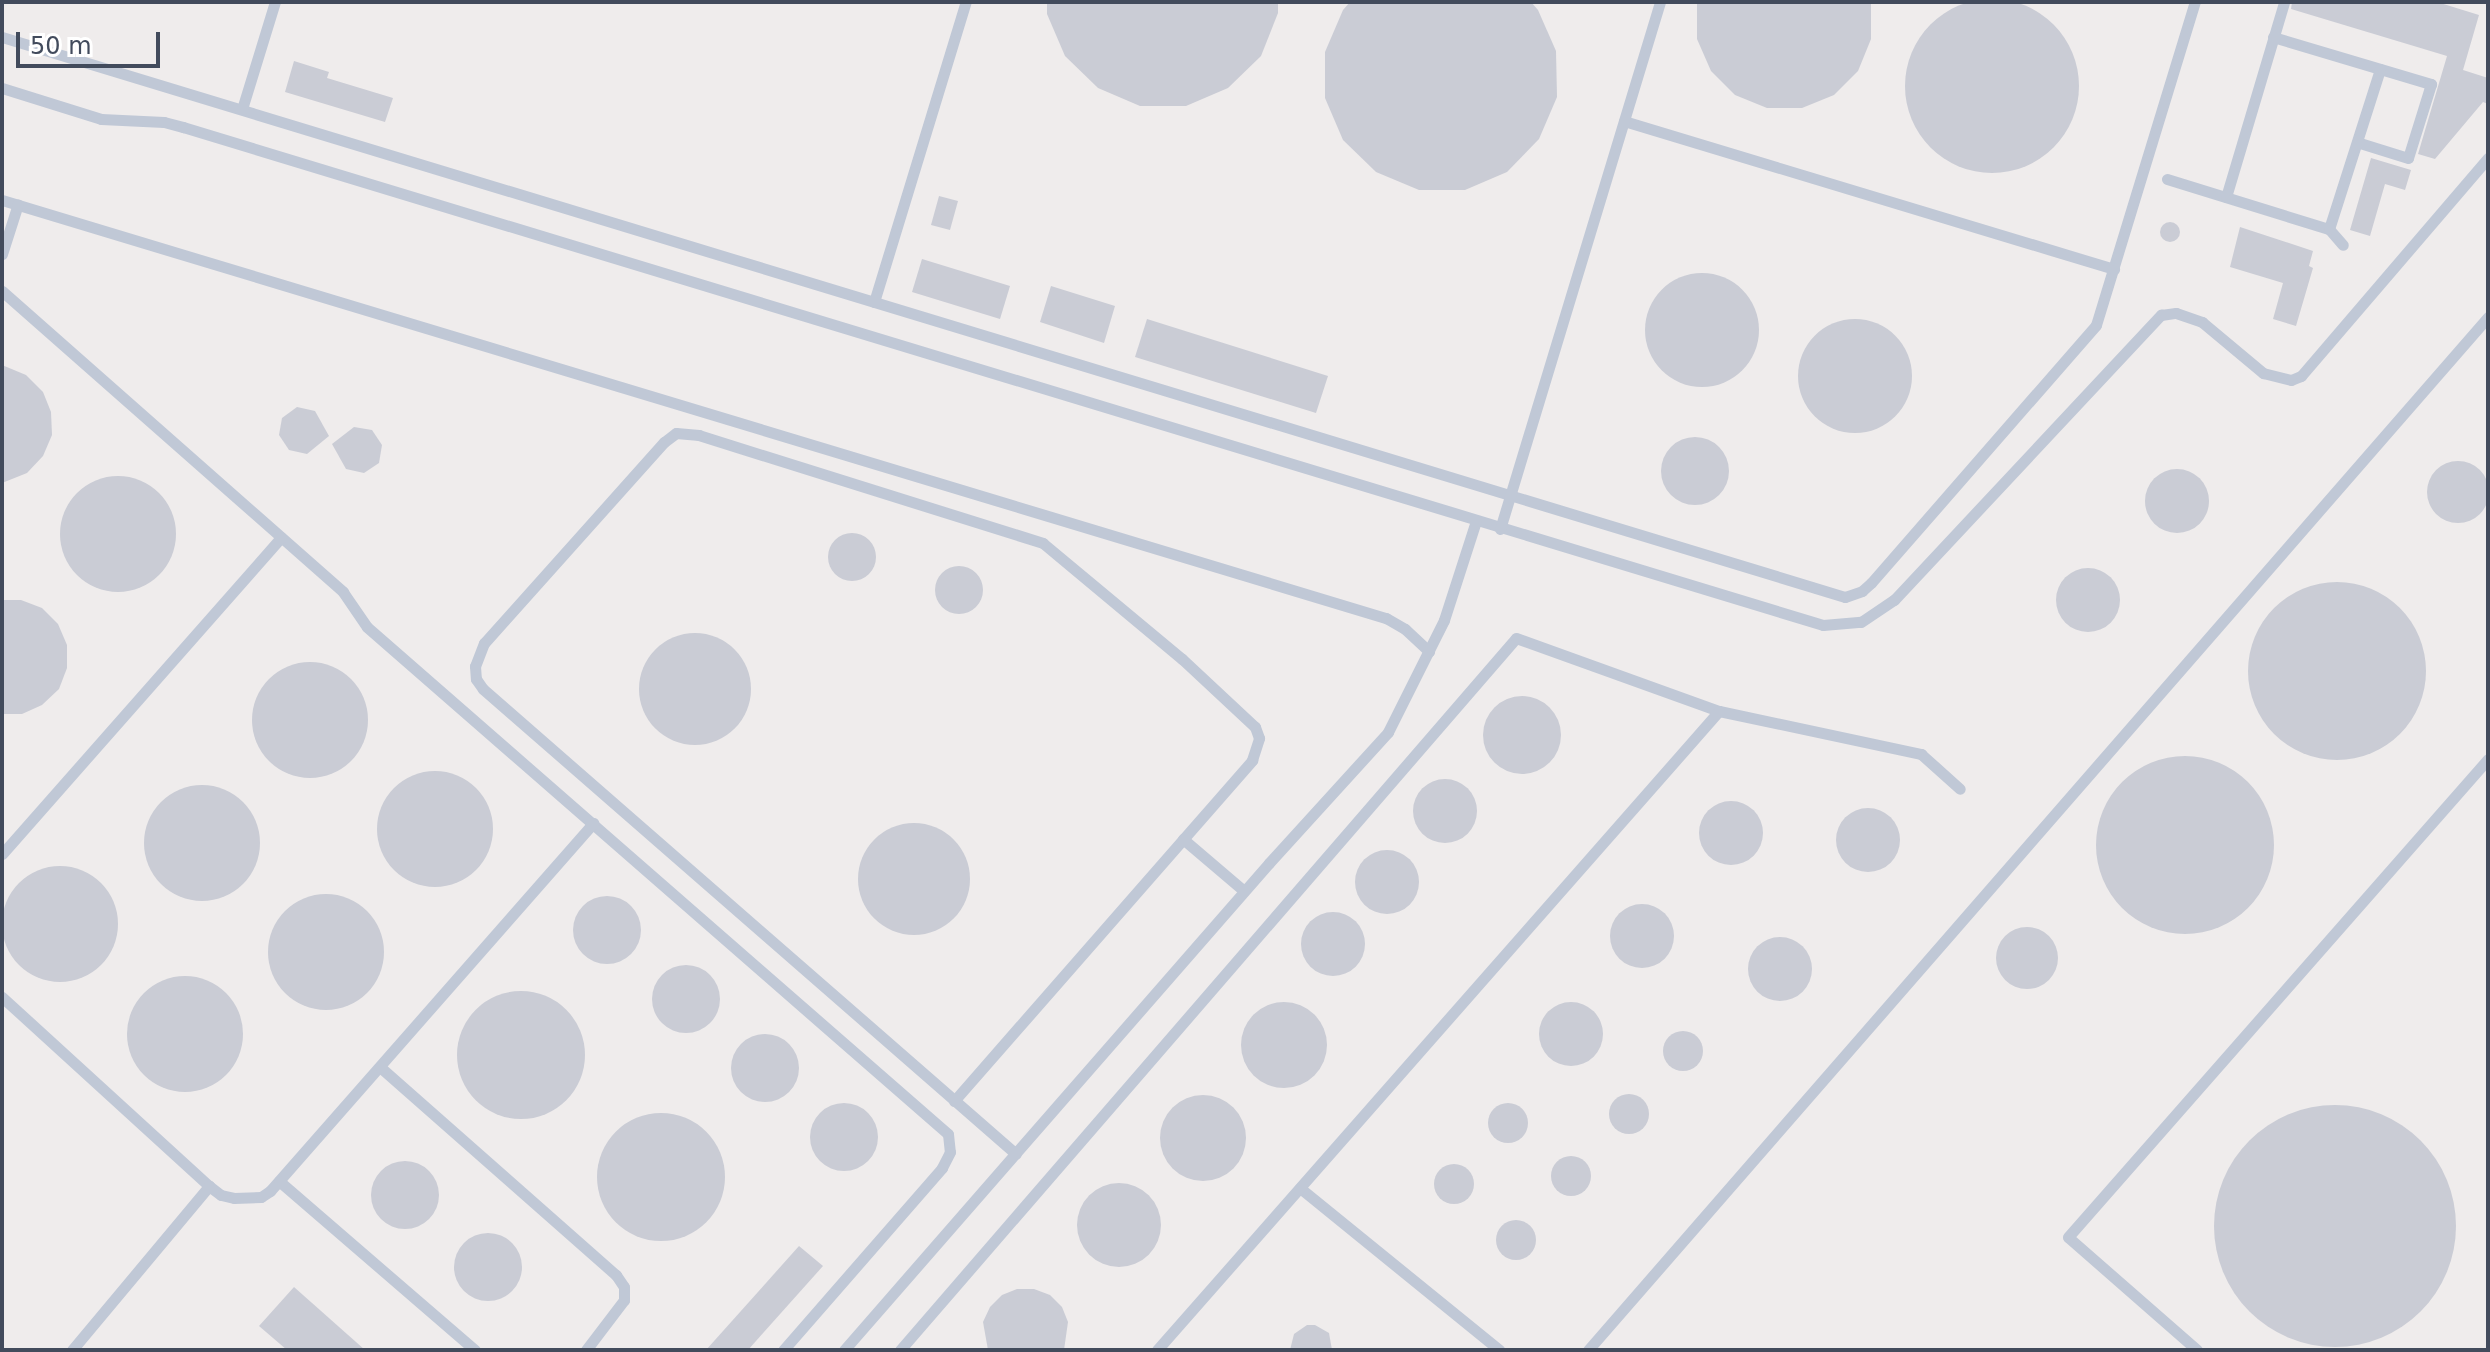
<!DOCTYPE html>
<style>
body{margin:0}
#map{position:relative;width:2490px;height:1352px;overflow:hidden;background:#efecec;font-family:"DejaVu Sans",sans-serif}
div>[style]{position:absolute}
.building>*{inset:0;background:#caccd5}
.round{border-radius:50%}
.service>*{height:11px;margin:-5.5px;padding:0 5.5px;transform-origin:5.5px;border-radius:5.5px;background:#c0c8d6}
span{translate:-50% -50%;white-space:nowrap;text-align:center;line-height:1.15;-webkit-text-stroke:6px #fff;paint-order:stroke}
.frame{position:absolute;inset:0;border:4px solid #424b5c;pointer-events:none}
.scale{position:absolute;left:16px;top:32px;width:144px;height:36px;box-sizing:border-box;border:4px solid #424b5c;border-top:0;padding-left:10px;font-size:24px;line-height:28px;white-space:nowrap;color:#424b5c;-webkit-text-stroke:6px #fff;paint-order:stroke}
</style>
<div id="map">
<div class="building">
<div class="round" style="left:1905px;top:-1px;width:174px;height:174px"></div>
<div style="clip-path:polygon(1047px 2px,1278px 2px,1278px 13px,1261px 56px,1228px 88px,1186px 106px,1140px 106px,1098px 88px,1065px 56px,1047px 14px)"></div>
<div style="clip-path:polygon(1350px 2px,1531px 2px,1538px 10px,1556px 51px,1557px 97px,1539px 139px,1507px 172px,1465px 190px,1419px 190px,1376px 172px,1343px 140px,1325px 98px,1325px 52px,1343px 10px)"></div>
<div style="clip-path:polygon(1697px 2px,1871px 2px,1871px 39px,1858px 71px,1834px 95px,1802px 108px,1767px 108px,1735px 95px,1711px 71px,1697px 39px)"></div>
<div style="clip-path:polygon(2292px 2px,2437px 2px,2479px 15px,2463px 70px,2488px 78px,2488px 104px,2483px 102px,2435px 159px,2418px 154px,2447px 56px,2291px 9px)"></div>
<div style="clip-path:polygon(294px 61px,329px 72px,327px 78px,393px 98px,385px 122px,285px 92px)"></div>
<div style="clip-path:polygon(2371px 158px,2411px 170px,2405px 190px,2385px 184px,2370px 236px,2350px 230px)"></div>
<div style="clip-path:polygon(939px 196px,958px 201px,950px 230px,931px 225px)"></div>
<div class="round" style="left:2160px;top:222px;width:20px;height:20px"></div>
<div style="clip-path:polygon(2240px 227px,2313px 251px,2309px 266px,2313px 268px,2296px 326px,2273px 319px,2283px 283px,2230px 267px)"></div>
<div style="clip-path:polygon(922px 259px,1010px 286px,1000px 319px,912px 292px)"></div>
<div class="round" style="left:1645px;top:273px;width:114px;height:114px"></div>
<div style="clip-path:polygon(1051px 286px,1115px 306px,1104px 343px,1040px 322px)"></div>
<div style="clip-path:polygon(1147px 319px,1328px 376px,1316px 413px,1135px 357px)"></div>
<div class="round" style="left:1798px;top:319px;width:114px;height:114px"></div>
<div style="clip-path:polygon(2px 365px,26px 375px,43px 392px,51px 412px,52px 435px,43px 456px,27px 473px,2px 483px)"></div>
<div style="clip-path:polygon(297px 407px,315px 411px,329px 436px,307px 454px,289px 450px,279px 435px,282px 418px)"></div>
<div style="clip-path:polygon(354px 427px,372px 430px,382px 445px,379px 463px,364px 473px,346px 469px,332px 444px)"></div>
<div class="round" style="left:1661px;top:437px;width:68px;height:68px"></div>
<div class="round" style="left:2427px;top:461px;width:62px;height:62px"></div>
<div class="round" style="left:2145px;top:469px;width:64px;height:64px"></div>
<div class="round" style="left:60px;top:476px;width:116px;height:116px"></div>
<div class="round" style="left:828px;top:533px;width:48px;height:48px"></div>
<div class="round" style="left:935px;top:566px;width:48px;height:48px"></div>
<div class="round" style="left:2056px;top:568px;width:64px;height:64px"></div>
<div class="round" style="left:2248px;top:582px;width:178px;height:178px"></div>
<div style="clip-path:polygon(2px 600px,21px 600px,42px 608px,58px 624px,67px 645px,67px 668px,59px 689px,42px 705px,22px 714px,2px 714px)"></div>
<div class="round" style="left:639px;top:633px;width:112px;height:112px"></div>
<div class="round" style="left:252px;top:662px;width:116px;height:116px"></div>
<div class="round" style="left:1483px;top:696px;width:78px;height:78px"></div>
<div class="round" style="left:2096px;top:756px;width:178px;height:178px"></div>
<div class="round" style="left:377px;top:771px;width:116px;height:116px"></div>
<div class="round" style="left:1413px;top:779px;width:64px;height:64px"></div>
<div class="round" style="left:144px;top:785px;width:116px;height:116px"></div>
<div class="round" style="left:1699px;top:801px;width:64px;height:64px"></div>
<div class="round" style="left:1836px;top:808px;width:64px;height:64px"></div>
<div class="round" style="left:858px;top:823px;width:112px;height:112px"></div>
<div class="round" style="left:1355px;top:850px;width:64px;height:64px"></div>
<div class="round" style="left:2px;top:866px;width:116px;height:116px"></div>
<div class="round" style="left:268px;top:894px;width:116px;height:116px"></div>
<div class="round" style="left:573px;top:896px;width:68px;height:68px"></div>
<div class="round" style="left:1610px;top:904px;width:64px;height:64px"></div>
<div class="round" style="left:1301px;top:912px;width:64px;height:64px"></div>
<div class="round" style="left:1996px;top:927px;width:62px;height:62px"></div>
<div class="round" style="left:1748px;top:937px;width:64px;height:64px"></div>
<div class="round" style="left:652px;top:965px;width:68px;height:68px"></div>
<div class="round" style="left:127px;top:976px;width:116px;height:116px"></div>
<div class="round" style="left:457px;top:991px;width:128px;height:128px"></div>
<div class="round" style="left:1539px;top:1002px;width:64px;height:64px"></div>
<div class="round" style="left:1241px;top:1002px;width:86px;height:86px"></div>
<div class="round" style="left:1663px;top:1031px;width:40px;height:40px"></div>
<div class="round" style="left:731px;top:1034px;width:68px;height:68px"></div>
<div class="round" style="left:1609px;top:1094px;width:40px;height:40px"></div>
<div class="round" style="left:1160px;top:1095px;width:86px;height:86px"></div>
<div class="round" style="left:1488px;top:1103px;width:40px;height:40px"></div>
<div class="round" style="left:810px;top:1103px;width:68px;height:68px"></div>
<div class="round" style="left:2214px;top:1105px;width:242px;height:242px"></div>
<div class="round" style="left:597px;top:1113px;width:128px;height:128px"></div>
<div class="round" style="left:1551px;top:1156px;width:40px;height:40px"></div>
<div class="round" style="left:371px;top:1161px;width:68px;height:68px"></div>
<div class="round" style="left:1434px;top:1164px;width:40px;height:40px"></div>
<div class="round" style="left:1077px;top:1183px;width:84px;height:84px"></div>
<div class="round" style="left:1496px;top:1220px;width:40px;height:40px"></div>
<div class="round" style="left:454px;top:1233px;width:68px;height:68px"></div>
<div style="clip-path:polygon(799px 1246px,823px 1266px,748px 1350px,706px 1350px)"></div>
<div style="clip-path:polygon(294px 1287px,365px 1350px,287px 1350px,259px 1326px)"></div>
<div style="clip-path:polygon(1017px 1289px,1034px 1289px,1050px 1295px,1062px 1307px,1068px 1322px,1064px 1350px,988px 1350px,983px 1322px,990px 1307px,1002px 1295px)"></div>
<div style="clip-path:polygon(1307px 1325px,1315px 1325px,1329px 1333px,1332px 1350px,1290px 1350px,1294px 1334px)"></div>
</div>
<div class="service">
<div style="left:2px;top:37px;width:1926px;rotate:16.9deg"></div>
<div style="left:1845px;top:597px;width:18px;rotate:-19deg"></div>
<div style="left:1862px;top:591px;width:12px;rotate:-42deg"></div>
<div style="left:1871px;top:583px;width:342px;rotate:-48.9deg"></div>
<div style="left:2096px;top:325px;width:338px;rotate:-73deg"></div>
<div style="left:2273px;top:37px;width:165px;rotate:16.6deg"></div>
<div style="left:2431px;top:84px;width:77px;rotate:107.3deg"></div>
<div style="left:2408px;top:158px;width:53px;rotate:-162.6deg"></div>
<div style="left:2px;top:88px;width:104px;rotate:17.4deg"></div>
<div style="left:101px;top:119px;width:63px;rotate:2.7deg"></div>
<div style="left:164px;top:122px;width:20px;rotate:15deg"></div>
<div style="left:183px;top:127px;width:1714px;rotate:16.89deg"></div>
<div style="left:1823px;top:625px;width:38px;rotate:-5deg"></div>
<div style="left:1861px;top:622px;width:40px;rotate:-34deg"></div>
<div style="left:1894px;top:600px;width:391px;rotate:-46.9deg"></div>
<div style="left:2161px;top:315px;width:15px;rotate:-8deg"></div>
<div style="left:2176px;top:313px;width:28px;rotate:19deg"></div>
<div style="left:2202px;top:322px;width:80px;rotate:39.9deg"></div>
<div style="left:2263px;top:373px;width:29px;rotate:14deg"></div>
<div style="left:2291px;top:380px;width:11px;rotate:-22deg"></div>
<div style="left:2301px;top:376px;width:287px;rotate:-49.4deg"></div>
<div style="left:242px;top:109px;width:112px;rotate:-72.9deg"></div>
<div style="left:1624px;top:121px;width:512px;rotate:16.81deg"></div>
<div style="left:2167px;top:179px;width:170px;rotate:17.2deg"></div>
<div style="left:2329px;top:229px;width:21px;rotate:49deg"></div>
<div style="left:2226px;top:197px;width:203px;rotate:-73.4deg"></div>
<div style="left:2px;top:200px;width:1446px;rotate:16.81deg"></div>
<div style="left:1386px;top:618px;width:22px;rotate:30deg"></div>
<div style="left:1405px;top:629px;width:33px;rotate:43deg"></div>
<div style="left:2329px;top:229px;width:168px;rotate:-72.3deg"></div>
<div style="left:2px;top:254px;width:52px;rotate:-72.3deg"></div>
<div style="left:2px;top:291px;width:455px;rotate:41.4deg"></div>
<div style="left:343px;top:592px;width:42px;rotate:55.6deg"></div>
<div style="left:367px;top:627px;width:771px;rotate:41.11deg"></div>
<div style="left:948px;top:1134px;width:18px;rotate:84deg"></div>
<div style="left:950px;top:1152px;width:18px;rotate:117deg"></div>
<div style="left:942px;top:1168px;width:242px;rotate:131.1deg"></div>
<div style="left:874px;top:302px;width:314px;rotate:-73deg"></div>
<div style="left:1500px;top:529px;width:551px;rotate:-73.11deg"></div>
<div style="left:1183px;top:839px;width:80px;rotate:40.4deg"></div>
<div style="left:2px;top:854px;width:422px;rotate:-48.6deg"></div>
<div style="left:2px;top:997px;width:280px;rotate:42.4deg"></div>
<div style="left:209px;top:1186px;width:15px;rotate:37deg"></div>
<div style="left:221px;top:1195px;width:13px;rotate:13deg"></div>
<div style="left:234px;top:1198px;width:27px;rotate:-2deg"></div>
<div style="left:261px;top:1197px;width:11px;rotate:-34deg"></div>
<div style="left:270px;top:1191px;width:490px;rotate:-48.7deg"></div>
<div style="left:380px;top:1067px;width:315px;rotate:41.4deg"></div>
<div style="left:616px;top:1275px;width:14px;rotate:56deg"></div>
<div style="left:624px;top:1287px;width:13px;rotate:90deg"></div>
<div style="left:624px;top:1300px;width:63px;rotate:127.2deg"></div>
<div style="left:954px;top:1101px;width:453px;rotate:-48.8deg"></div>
<div style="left:1252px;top:760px;width:23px;rotate:-72deg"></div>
<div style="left:1259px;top:738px;width:12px;rotate:-110deg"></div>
<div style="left:1255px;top:727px;width:100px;rotate:-137deg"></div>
<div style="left:1182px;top:659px;width:181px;rotate:-140.2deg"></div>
<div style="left:1043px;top:543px;width:361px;rotate:-162.6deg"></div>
<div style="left:699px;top:435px;width:23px;rotate:-175deg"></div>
<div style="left:676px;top:433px;width:15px;rotate:143deg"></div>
<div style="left:664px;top:442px;width:270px;rotate:131.8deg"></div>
<div style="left:484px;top:643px;width:25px;rotate:111deg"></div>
<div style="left:475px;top:666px;width:13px;rotate:86deg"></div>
<div style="left:476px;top:679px;width:12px;rotate:55deg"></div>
<div style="left:483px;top:689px;width:707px;rotate:41.1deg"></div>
<div style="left:279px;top:1181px;width:259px;rotate:40.8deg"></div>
<div style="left:1300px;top:1188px;width:257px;rotate:39.1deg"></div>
<div style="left:72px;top:1350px;width:214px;rotate:-50.1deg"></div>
<div style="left:844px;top:1350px;width:646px;rotate:-48.89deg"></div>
<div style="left:1269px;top:863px;width:177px;rotate:-47.7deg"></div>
<div style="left:1388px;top:732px;width:125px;rotate:-63.4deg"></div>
<div style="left:1444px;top:620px;width:104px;rotate:-72.1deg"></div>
<div style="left:900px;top:1350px;width:941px;rotate:-49.13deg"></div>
<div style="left:1516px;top:638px;width:216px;rotate:19.8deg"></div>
<div style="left:1719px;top:711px;width:207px;rotate:12deg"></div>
<div style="left:1921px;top:754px;width:52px;rotate:41.9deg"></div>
<div style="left:1157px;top:1350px;width:851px;rotate:-48.67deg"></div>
<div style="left:1588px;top:1350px;width:1370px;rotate:-48.94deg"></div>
<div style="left:2197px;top:1350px;width:171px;rotate:-138.8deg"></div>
<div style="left:2068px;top:1237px;width:636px;rotate:-48.7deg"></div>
</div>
<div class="frame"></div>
<div class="scale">50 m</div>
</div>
